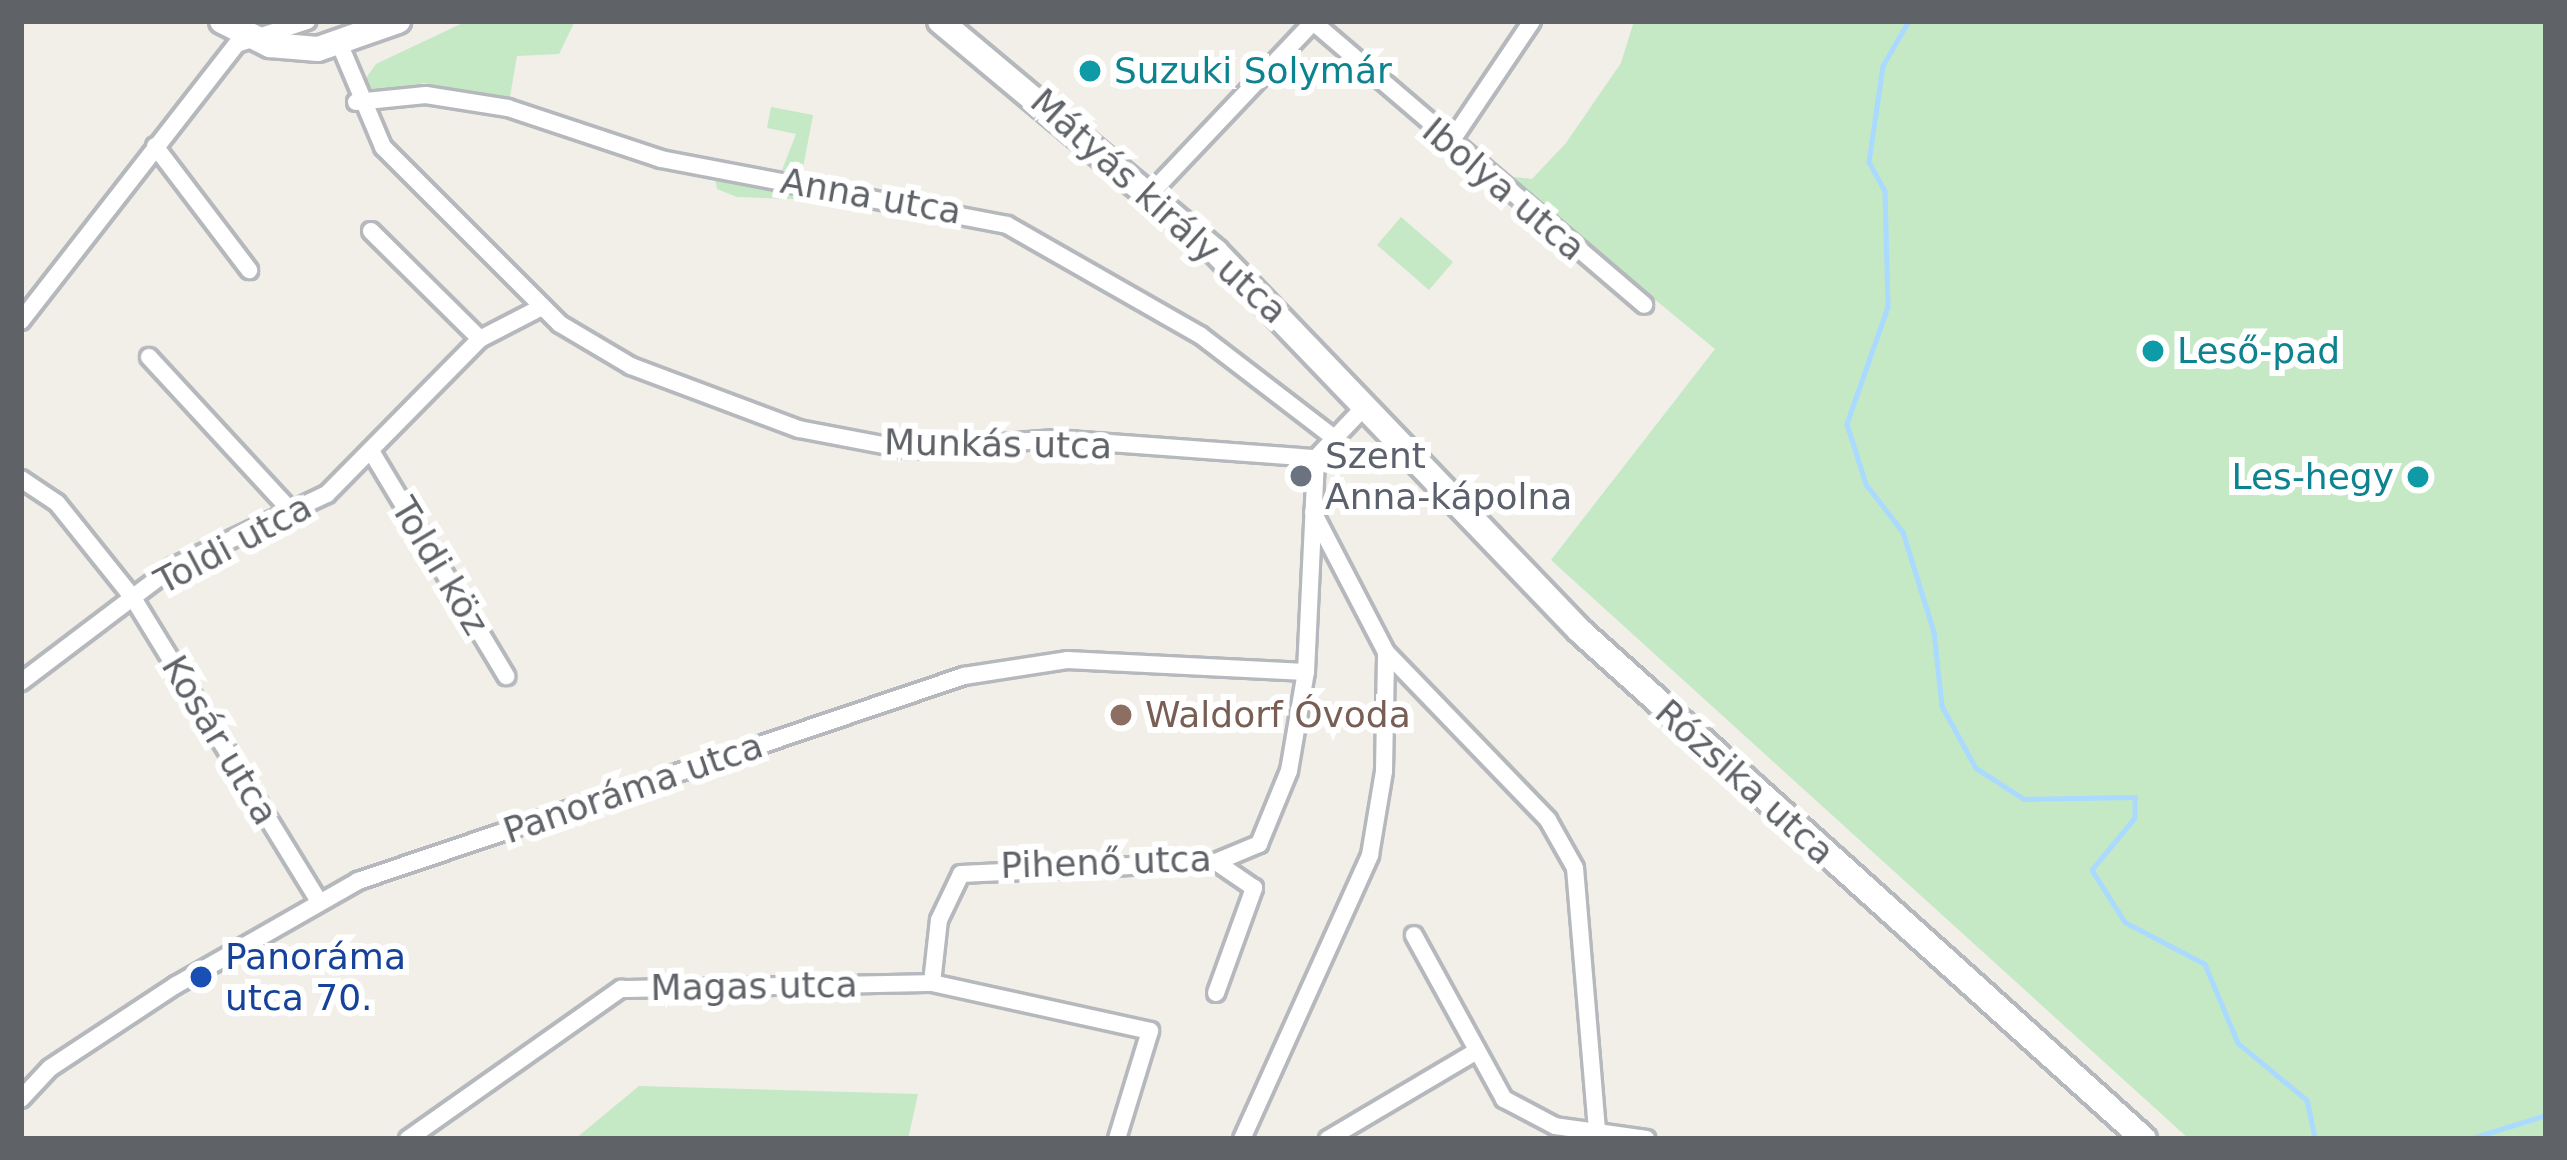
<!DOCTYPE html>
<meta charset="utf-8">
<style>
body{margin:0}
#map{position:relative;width:2567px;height:1160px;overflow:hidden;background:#f1efe8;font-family:"DejaVu Sans",sans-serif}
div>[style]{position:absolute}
.green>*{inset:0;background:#c5e8c5}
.stream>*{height:4.5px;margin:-2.25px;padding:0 2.25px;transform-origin:2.25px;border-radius:2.25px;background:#aadaff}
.roads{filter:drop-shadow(3px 0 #b5b8bc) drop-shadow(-3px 0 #b5b8bc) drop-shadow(0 3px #b5b8bc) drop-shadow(0 -3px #b5b8bc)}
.street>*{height:16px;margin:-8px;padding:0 8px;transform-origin:8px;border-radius:8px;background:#fff}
.secondary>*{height:24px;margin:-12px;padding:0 12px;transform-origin:12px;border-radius:12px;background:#fff}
.dots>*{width:33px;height:33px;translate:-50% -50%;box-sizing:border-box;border:6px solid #fff;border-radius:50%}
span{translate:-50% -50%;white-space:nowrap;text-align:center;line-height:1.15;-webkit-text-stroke:12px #fff;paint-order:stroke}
.culture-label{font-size:36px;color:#0d838f}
.left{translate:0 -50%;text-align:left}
.right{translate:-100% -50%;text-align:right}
.street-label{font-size:36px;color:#5f6368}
.worship-label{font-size:36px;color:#5b616d}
.education-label{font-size:36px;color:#785e54}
.transit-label{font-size:36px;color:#164399}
.frame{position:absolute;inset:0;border:24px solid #5f6368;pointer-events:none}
</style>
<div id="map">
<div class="green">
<div style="clip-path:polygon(467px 21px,575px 21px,559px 54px,517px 56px,509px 102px,424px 83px,375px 94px,361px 85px,376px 64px)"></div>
<div style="clip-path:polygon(1634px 21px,2546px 21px,2546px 1136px,2189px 1139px,1551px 560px,1715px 349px,1505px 176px,1532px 179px,1566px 143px,1621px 63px)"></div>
<div style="clip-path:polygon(771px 107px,813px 115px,802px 173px,782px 170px,796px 134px,767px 128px)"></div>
<div style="clip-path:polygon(728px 178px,849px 198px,851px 201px,737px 197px,717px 189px,715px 179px)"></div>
<div style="clip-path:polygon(1401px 217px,1453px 262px,1429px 290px,1377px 245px)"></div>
<div style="clip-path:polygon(639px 1086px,918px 1094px,908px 1139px,575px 1139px)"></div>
</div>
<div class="stream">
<div style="left:1909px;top:21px;width:52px;rotate:120deg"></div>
<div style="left:1883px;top:66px;width:97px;rotate:98.3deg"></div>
<div style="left:1869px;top:162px;width:33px;rotate:61deg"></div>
<div style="left:1885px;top:191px;width:116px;rotate:88.5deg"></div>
<div style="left:1888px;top:307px;width:124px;rotate:109.3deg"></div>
<div style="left:1847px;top:424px;width:63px;rotate:72.4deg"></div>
<div style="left:1866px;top:484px;width:61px;rotate:52.4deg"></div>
<div style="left:1903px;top:532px;width:105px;rotate:72.8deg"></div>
<div style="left:1934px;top:632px;width:74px;rotate:83.8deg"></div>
<div style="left:1942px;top:706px;width:71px;rotate:61.3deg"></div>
<div style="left:1976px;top:768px;width:57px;rotate:32.9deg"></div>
<div style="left:2024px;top:799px;width:111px;rotate:-1deg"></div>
<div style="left:2135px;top:797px;width:21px;rotate:90deg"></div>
<div style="left:2135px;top:818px;width:67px;rotate:129.6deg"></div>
<div style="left:2092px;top:870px;width:62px;rotate:57.6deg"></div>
<div style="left:2125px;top:922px;width:90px;rotate:27.7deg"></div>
<div style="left:2205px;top:964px;width:86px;rotate:67.3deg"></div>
<div style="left:2238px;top:1043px;width:89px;rotate:39.6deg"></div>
<div style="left:2307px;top:1100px;width:40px;rotate:78deg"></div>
<div style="left:2469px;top:1139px;width:81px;rotate:-17.3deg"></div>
</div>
<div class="roads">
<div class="street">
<div style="left:1312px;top:21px;width:437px;rotate:40.5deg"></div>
<div style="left:340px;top:45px;width:111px;rotate:67.1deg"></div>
<div style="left:383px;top:147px;width:250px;rotate:45deg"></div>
<div style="left:560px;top:324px;width:82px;rotate:30.6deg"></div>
<div style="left:631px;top:366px;width:179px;rotate:20.6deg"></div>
<div style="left:799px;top:429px;width:112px;rotate:10.8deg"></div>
<div style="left:909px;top:450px;width:146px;rotate:-4.3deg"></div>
<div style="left:1055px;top:439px;width:262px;rotate:4.2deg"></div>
<div style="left:356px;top:102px;width:70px;rotate:-5.7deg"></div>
<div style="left:426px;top:95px;width:83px;rotate:9deg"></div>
<div style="left:508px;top:108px;width:161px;rotate:18.4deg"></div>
<div style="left:661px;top:159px;width:352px;rotate:10.8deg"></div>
<div style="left:1007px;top:225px;width:222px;rotate:29.7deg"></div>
<div style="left:1200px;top:335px;width:168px;rotate:37.5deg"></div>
<div style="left:155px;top:146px;width:156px;rotate:52.8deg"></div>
<div style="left:1448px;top:146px;width:151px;rotate:-56.1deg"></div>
<div style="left:1150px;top:194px;width:238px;rotate:-46.5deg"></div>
<div style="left:371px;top:231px;width:153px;rotate:44.7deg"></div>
<div style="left:21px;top:321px;width:351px;rotate:-52.1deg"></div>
<div style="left:237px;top:44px;width:74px;rotate:-18.2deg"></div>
<div style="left:149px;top:357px;width:214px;rotate:47.3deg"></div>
<div style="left:374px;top:456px;width:257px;rotate:59deg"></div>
<div style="left:1316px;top:458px;width:74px;rotate:-46.6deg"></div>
<div style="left:21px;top:479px;width:43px;rotate:33.7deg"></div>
<div style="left:57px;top:503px;width:122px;rotate:51.3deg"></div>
<div style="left:133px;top:598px;width:354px;rotate:58.5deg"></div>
<div style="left:1386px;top:652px;width:233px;rotate:46deg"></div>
<div style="left:1548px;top:820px;width:55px;rotate:60.6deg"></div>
<div style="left:1575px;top:868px;width:265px;rotate:85.2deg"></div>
<div style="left:1597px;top:1132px;width:42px;rotate:-171.9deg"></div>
<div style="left:1555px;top:1126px;width:58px;rotate:-152.1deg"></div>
<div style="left:1504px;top:1099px;width:187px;rotate:-118.8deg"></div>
<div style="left:21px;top:682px;width:191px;rotate:-37.1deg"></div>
<div style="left:173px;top:567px;width:170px;rotate:-25.4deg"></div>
<div style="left:327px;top:494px;width:218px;rotate:-45.4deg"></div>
<div style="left:480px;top:339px;width:70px;rotate:-27.3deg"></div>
<div style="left:932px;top:983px;width:63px;rotate:-83.7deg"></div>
<div style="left:939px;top:920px;width:51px;rotate:-64.4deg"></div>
<div style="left:961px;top:874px;width:255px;rotate:-2.7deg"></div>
<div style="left:1216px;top:862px;width:47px;rotate:-22.7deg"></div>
<div style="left:1259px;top:844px;width:79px;rotate:-67.7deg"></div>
<div style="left:1289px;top:771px;width:100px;rotate:-80.3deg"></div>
<div style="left:1306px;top:672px;width:214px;rotate:-87.3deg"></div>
<div style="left:1216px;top:993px;width:112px;rotate:-70.1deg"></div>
<div style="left:1254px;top:888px;width:46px;rotate:-145.6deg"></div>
<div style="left:21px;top:1099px;width:42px;rotate:-46.9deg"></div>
<div style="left:50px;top:1068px;width:151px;rotate:-33.4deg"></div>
<div style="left:176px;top:985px;width:210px;rotate:-29.7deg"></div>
<div style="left:358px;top:881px;width:640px;rotate:-18.69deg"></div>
<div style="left:964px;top:676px;width:104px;rotate:-8.8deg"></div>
<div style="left:1067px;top:660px;width:239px;rotate:2.9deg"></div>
<div style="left:1597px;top:1132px;width:50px;rotate:8deg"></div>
<div style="left:408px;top:1139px;width:261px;rotate:-35.2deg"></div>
<div style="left:621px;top:989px;width:311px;rotate:-1.1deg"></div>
<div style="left:932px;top:983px;width:223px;rotate:12.4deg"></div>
<div style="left:1150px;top:1031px;width:113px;rotate:107deg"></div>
<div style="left:1242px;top:1139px;width:312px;rotate:-65.7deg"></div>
<div style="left:1370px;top:855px;width:85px;rotate:-80.5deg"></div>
<div style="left:1384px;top:771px;width:119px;rotate:-89deg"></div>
<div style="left:1386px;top:652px;width:158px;rotate:-117.5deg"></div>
<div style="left:1328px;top:1139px;width:173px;rotate:-30.6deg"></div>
</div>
<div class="secondary">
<div style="left:222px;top:21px;width:54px;rotate:26.6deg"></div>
<div style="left:270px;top:45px;width:48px;rotate:4.8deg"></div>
<div style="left:318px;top:49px;width:85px;rotate:-19.3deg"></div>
<div style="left:940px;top:21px;width:360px;rotate:39.9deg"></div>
<div style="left:1216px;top:252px;width:525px;rotate:46.16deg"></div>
<div style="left:1580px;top:631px;width:759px;rotate:42.01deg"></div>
</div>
</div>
<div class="dots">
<div style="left:1090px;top:71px;background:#0f9aa8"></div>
<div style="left:2153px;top:351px;background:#0f9aa8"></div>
<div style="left:1301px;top:476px;background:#6b7280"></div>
<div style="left:2418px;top:477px;background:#0f9aa8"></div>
<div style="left:1121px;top:715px;background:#8d6e63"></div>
<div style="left:201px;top:977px;background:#1a4fb4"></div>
</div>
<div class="culture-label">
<span class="left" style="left:1114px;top:71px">Suzuki Solymár</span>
<span class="left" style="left:2177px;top:351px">Leső-pad</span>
<span class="right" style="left:2394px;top:477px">Les-hegy</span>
</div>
<div class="street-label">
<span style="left:1504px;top:189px;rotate:40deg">Ibolya utca</span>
<span style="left:871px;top:196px;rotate:10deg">Anna utca</span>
<span style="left:1159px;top:206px;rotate:42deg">Mátyás király utca</span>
<span style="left:998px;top:444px;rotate:1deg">Munkás utca</span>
<span style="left:233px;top:544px;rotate:-28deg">Toldi utca</span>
<span style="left:440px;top:566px;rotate:59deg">Toldi köz</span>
<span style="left:220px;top:740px;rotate:59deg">Kosár utca</span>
<span style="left:1745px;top:782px;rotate:42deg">Rózsika utca</span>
<span style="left:633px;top:788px;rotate:-19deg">Panoráma utca</span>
<span style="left:1106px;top:862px;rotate:-2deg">Pihenő utca</span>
<span style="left:754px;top:986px;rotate:-1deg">Magas utca</span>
</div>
<div class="worship-label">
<span class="left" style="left:1325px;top:476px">Szent<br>Anna-kápolna</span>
</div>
<div class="education-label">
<span class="left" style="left:1145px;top:715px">Waldorf Óvoda</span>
</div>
<div class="transit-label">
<span class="left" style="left:225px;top:977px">Panoráma<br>utca 70.</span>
</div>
<div class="frame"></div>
</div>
